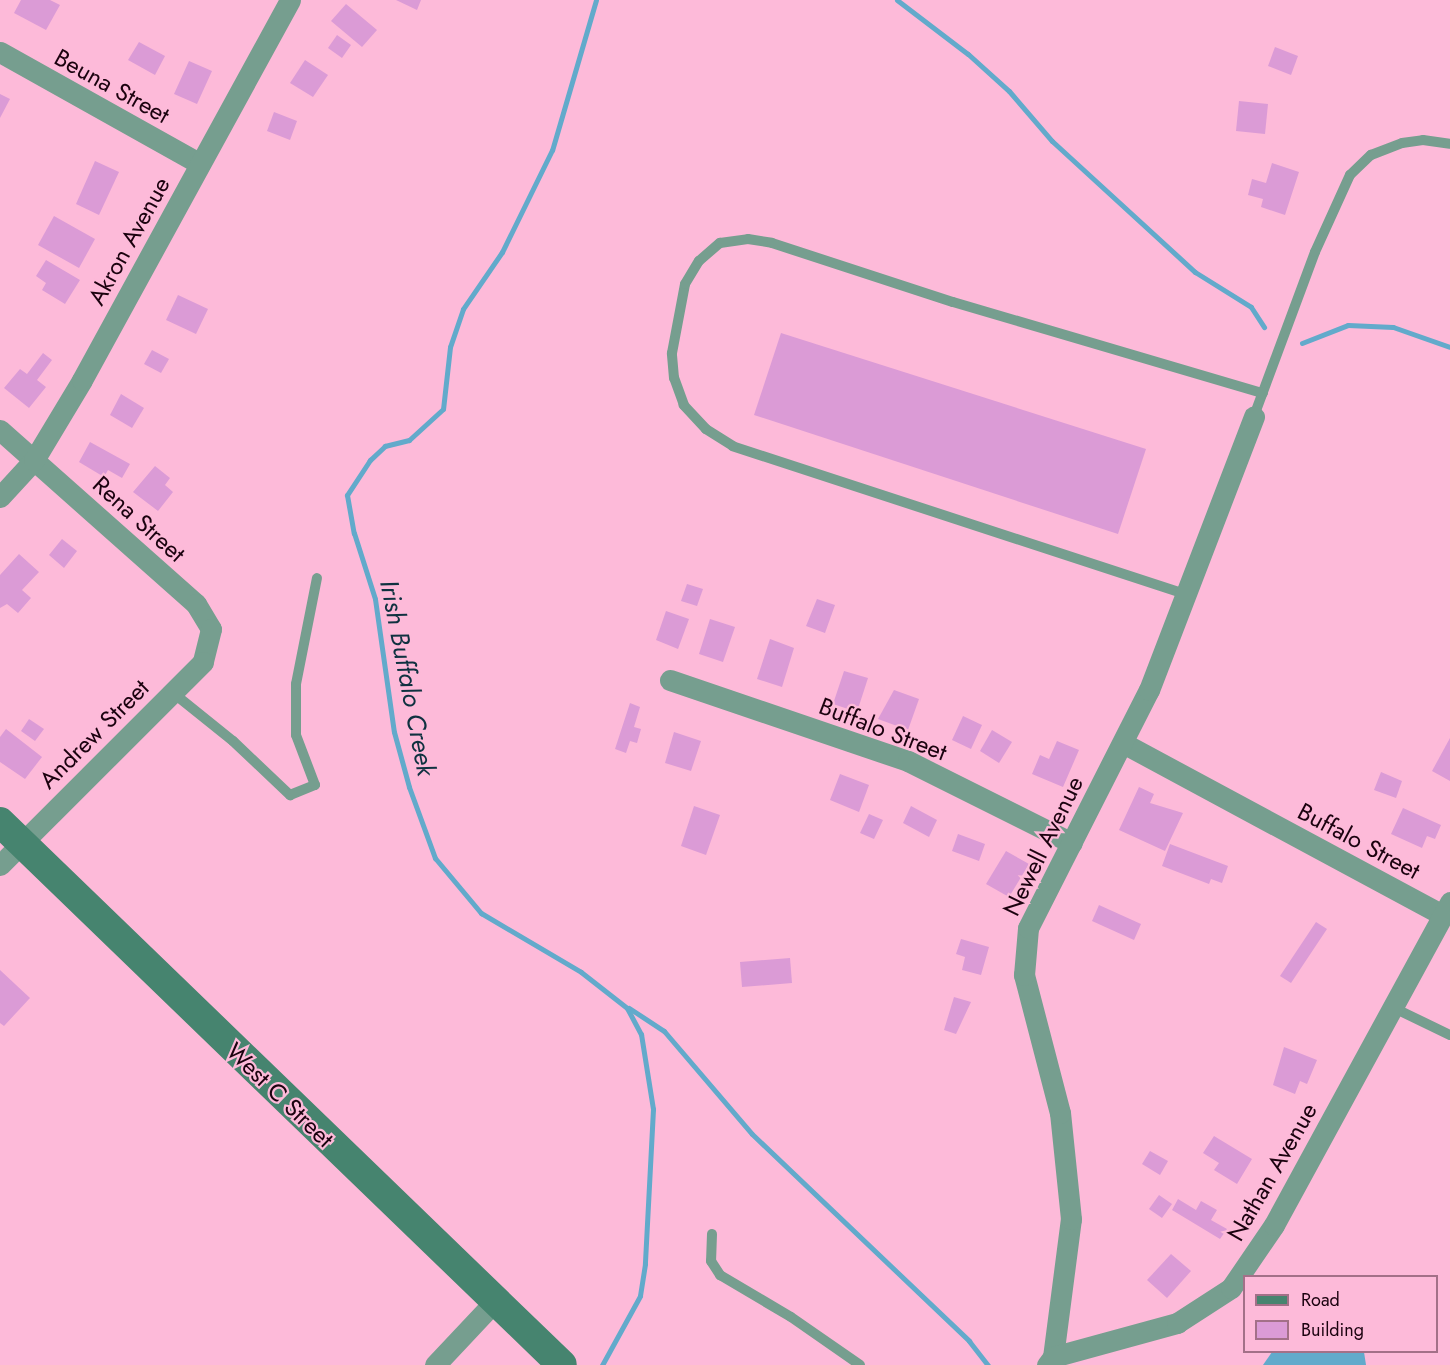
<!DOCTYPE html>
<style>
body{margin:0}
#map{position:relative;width:1450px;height:1365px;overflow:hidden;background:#fdbad9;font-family:Jost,sans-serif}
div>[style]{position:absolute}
.water>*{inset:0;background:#62aacb}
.stream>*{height:5px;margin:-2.5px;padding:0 2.5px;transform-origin:2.5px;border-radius:2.5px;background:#62aacb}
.building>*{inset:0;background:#db9bd6}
.service>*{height:10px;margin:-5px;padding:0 5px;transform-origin:5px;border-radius:5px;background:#769e8f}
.minor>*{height:21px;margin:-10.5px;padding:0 10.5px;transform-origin:10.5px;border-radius:10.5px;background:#769e8f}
.secondary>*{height:30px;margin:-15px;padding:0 15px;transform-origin:15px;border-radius:15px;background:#46846f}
span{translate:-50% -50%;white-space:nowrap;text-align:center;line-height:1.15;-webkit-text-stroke:4.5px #fdbad9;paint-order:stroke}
.street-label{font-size:24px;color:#1b020f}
.water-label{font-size:26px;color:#0f3140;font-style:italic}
.legend{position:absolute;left:1243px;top:1275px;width:195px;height:78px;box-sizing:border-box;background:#fdbad9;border:2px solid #a37088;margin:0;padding:8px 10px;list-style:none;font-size:18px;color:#1b020f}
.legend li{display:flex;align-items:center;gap:12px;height:30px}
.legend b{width:30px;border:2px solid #a37088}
</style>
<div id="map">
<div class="water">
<div style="clip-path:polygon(1272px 1352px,1364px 1352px,1366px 1365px,1263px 1365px)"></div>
</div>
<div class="stream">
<div style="left:596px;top:0;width:156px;rotate:106.3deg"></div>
<div style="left:552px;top:150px;width:114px;rotate:116.1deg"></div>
<div style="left:502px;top:252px;width:69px;rotate:124.4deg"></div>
<div style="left:463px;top:309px;width:40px;rotate:108.9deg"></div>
<div style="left:450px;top:347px;width:62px;rotate:96.4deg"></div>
<div style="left:443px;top:409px;width:46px;rotate:137.6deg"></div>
<div style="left:409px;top:440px;width:25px;rotate:166deg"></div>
<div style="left:385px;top:446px;width:21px;rotate:137deg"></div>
<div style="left:370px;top:460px;width:42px;rotate:123.3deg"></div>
<div style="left:347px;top:495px;width:39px;rotate:80deg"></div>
<div style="left:354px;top:533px;width:69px;rotate:72.3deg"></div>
<div style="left:375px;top:599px;width:134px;rotate:81.9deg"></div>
<div style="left:394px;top:732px;width:57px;rotate:74.7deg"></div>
<div style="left:409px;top:787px;width:76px;rotate:69.9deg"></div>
<div style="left:435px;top:858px;width:72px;rotate:50.1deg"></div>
<div style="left:481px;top:913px;width:116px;rotate:30.5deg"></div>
<div style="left:581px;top:972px;width:58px;rotate:38deg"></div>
<div style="left:627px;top:1008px;width:30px;rotate:62deg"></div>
<div style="left:641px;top:1034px;width:76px;rotate:80.9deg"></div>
<div style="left:653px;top:1109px;width:155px;rotate:93deg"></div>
<div style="left:645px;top:1264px;width:32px;rotate:99deg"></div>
<div style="left:640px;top:1296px;width:79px;rotate:118.8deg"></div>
<div style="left:897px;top:0;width:89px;rotate:37.3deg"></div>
<div style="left:968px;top:54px;width:55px;rotate:42.1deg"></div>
<div style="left:1009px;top:91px;width:66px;rotate:49.3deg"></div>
<div style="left:1052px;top:141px;width:194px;rotate:42.5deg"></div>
<div style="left:1195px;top:272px;width:66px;rotate:32deg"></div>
<div style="left:1251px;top:307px;width:24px;rotate:57deg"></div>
<div style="left:1302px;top:343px;width:49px;rotate:-21.4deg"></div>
<div style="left:1348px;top:325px;width:45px;rotate:2.5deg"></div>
<div style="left:1393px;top:327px;width:60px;rotate:19.3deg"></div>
<div style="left:629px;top:1008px;width:42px;rotate:33.3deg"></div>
<div style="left:664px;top:1031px;width:135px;rotate:49.5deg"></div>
<div style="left:752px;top:1134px;width:300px;rotate:43.6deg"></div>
<div style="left:969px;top:1341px;width:31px;rotate:52deg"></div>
</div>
<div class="building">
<div style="clip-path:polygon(21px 0,50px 0,60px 5px,46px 30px,14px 13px)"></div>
<div style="clip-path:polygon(396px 0,421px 0,417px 10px)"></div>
<div style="clip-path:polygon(346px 4px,377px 30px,362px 47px,331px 21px)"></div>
<div style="clip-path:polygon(337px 35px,351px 45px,342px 58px,328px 48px)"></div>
<div style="clip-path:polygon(139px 42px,165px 56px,155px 75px,128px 60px)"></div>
<div style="clip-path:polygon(1275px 47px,1298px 56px,1291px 75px,1268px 66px)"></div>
<div style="clip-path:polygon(305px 60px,328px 75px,313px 97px,290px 83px)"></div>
<div style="clip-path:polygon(189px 61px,212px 71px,197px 104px,174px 94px)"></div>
<div style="clip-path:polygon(0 94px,10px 99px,0 118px)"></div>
<div style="clip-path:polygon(1239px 101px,1268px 104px,1265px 134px,1236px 131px)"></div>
<div style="clip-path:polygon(274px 112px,297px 121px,290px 140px,267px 131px)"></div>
<div style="clip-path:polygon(95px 161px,119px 172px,99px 215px,76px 204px)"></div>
<div style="clip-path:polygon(1272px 163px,1299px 172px,1285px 215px,1261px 207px,1263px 199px,1248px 195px,1252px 179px,1266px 183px)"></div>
<div style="clip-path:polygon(54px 216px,95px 239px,79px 268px,38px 245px)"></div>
<div style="clip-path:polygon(46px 260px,80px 280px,65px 304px,42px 290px,46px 283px,36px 276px)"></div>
<div style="clip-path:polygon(178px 295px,208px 309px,196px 334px,166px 320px)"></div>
<div style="clip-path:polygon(781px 333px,1146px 449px,1118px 534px,754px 415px)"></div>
<div style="clip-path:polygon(152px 350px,169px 359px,161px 373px,144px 364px)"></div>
<div style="clip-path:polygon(43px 353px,52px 360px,37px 380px,46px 387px,29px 408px,4px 388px,20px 369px,27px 374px)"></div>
<div style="clip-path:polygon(121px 394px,144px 408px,132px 428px,110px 415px)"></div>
<div style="clip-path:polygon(90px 442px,130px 464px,122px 478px,108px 470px,104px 477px,79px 462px)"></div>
<div style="clip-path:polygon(155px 466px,170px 478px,165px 485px,173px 492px,158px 511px,133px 492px)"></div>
<div style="clip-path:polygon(62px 539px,77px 551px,64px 568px,49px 555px)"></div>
<div style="clip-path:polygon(19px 554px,39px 572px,22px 590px,31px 598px,18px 613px,7px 604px,0 608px,0 575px)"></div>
<div style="clip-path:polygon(687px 584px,703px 589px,697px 606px,681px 601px)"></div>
<div style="clip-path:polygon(817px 599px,835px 605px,825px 633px,806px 626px)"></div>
<div style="clip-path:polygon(666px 611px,689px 619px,678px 649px,656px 640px)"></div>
<div style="clip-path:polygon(710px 619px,735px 627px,723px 662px,699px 654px)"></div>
<div style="clip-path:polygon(770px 639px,794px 648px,782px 687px,757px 679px)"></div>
<div style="clip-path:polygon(844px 671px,868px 678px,857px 712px,833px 704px)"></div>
<div style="clip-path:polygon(894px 690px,919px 699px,908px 730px,878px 719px)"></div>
<div style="clip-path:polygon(630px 703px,640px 707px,634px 727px,641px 729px,637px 743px,630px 741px,626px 753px,615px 749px)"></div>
<div style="clip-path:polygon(963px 716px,982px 725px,971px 749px,952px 740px)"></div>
<div style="clip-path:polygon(29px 719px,44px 729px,35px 741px,21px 731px)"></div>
<div style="clip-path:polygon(6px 729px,42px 757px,25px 779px,0 762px,0 737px)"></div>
<div style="clip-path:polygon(992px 730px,1012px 742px,999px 763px,980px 751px)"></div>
<div style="clip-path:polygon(674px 732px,701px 741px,691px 771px,665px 763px)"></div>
<div style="clip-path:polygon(1450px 738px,1450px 781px,1432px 771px)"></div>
<div style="clip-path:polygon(1057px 741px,1079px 750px,1063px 787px,1032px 774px,1040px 755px,1049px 759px)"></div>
<div style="clip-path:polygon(1381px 772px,1402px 781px,1396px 798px,1374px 790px)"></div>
<div style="clip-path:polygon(840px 774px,869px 785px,859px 812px,830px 800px)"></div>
<div style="clip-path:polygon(1139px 787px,1154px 794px,1150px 803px,1183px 813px,1165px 851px,1119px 830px)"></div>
<div style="clip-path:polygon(694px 806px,720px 815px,706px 855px,681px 846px)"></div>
<div style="clip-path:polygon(911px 806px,937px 820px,929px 837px,903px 823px)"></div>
<div style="clip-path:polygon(1403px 808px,1441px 825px,1435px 839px,1427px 836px,1422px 848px,1391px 834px)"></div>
<div style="clip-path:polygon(869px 814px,883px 820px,874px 839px,860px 833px)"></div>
<div style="clip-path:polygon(958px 834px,985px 844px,979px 861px,952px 851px)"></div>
<div style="clip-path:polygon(1170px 844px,1228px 866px,1222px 883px,1211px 879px,1209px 884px,1162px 866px)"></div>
<div style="clip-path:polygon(1006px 851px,1029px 864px,1009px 897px,986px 884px)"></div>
<div style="clip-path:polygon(1099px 905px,1141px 924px,1134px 940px,1092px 921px)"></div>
<div style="clip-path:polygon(1316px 922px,1327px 929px,1291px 983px,1280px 976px)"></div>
<div style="clip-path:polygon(961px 939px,989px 947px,981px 975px,962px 970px,965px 957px,956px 954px)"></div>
<div style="clip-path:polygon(790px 958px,792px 983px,742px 987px,740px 962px)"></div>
<div style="clip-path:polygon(0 970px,30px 998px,4px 1026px,0 1023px)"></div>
<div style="clip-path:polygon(954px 997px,971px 1002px,956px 1034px,944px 1030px)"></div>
<div style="clip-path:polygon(1284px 1047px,1317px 1060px,1307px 1084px,1300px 1081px,1295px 1094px,1273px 1085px)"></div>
<div style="clip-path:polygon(1214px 1136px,1252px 1159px,1237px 1184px,1214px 1170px,1219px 1163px,1203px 1153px)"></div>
<div style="clip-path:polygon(1150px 1151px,1168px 1161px,1160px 1175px,1142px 1164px)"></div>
<div style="clip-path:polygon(1159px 1195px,1172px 1204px,1162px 1218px,1149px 1209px)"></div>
<div style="clip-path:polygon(1178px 1199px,1196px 1210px,1201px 1201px,1217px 1210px,1211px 1220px,1227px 1229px,1220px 1239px,1172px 1210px)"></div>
<div style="clip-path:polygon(1171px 1254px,1191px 1271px,1167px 1298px,1147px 1280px)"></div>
</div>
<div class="service">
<div style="left:1254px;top:416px;width:175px;rotate:-69.6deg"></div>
<div style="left:1315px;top:252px;width:85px;rotate:-65.6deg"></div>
<div style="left:1350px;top:175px;width:29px;rotate:-44deg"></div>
<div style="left:1371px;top:155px;width:33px;rotate:-21deg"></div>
<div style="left:1402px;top:143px;width:21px;rotate:-8deg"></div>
<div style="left:1423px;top:140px;width:27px;rotate:8deg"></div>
<div style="left:1188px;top:595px;width:479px;rotate:-161.9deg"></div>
<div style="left:733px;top:446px;width:32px;rotate:-148deg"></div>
<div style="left:706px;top:429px;width:33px;rotate:-133deg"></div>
<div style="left:684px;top:405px;width:29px;rotate:-110deg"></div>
<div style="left:674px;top:378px;width:25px;rotate:-95deg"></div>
<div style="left:672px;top:353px;width:70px;rotate:-79.3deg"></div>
<div style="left:685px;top:284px;width:27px;rotate:-59deg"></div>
<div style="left:699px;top:261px;width:28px;rotate:-41deg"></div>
<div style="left:720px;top:243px;width:28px;rotate:-8deg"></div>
<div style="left:748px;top:239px;width:24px;rotate:9deg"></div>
<div style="left:772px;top:243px;width:190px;rotate:18.1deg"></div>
<div style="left:953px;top:302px;width:323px;rotate:16.4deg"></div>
<div style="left:172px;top:692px;width:78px;rotate:38.8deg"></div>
<div style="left:233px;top:741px;width:79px;rotate:43.5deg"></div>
<div style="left:290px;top:795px;width:27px;rotate:-22deg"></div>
<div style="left:315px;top:785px;width:53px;rotate:-110.8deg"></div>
<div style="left:296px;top:735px;width:51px;rotate:-90deg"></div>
<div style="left:296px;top:684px;width:108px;rotate:-78.8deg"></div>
<div style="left:1394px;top:1008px;width:62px;rotate:25.7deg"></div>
<div style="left:712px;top:1234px;width:27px;rotate:92deg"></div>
<div style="left:711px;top:1261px;width:17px;rotate:57deg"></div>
<div style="left:720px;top:1275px;width:82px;rotate:30.6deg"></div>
<div style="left:791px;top:1317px;width:84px;rotate:34.8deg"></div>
</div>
<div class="minor">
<div style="left:0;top:52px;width:229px;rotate:29.2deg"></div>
<div style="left:0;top:430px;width:262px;rotate:41.6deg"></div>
<div style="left:196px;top:604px;width:29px;rotate:59deg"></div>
<div style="left:211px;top:629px;width:34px;rotate:104deg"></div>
<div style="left:203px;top:662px;width:287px;rotate:135deg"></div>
<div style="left:0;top:497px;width:50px;rotate:-47.4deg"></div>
<div style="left:34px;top:460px;width:93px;rotate:-59deg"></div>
<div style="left:82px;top:380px;width:433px;rotate:-61.3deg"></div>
<div style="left:670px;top:680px;width:251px;rotate:18.8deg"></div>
<div style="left:908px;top:761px;width:183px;rotate:26.6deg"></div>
<div style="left:1123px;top:743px;width:363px;rotate:28.3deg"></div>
<div style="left:1053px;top:1357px;width:139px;rotate:-82.6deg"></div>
<div style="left:1071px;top:1219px;width:107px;rotate:-95.9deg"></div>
<div style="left:1060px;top:1113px;width:143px;rotate:-104.6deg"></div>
<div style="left:1024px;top:975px;width:47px;rotate:-85.1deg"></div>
<div style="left:1028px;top:928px;width:267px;rotate:-63.1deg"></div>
<div style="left:1149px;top:690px;width:293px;rotate:-69deg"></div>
<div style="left:435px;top:1365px;width:88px;rotate:-46.8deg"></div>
<div style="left:1047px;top:1365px;width:10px;rotate:-53deg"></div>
<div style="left:1053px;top:1357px;width:129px;rotate:-15.3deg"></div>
<div style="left:1177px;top:1323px;width:64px;rotate:-32.9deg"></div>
<div style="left:1231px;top:1288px;width:76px;rotate:-55.7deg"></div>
<div style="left:1274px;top:1225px;width:368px;rotate:-61.4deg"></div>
</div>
<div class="secondary">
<div style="left:0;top:822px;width:781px;rotate:44.01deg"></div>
</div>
<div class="street-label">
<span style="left:112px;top:86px;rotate:29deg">Beuna Street</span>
<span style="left:129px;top:241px;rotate:-61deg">Akron Avenue</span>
<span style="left:139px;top:519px;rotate:42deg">Rena Street</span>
<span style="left:883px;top:729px;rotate:21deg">Buffalo Street</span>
<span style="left:94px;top:734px;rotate:-45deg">Andrew Street</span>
<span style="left:1359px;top:841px;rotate:28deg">Buffalo Street</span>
<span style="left:1043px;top:846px;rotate:-64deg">Newell Avenue</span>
<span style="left:280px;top:1095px;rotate:44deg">West C Street</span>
<span style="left:1272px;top:1172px;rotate:-60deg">Nathan Avenue</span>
</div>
<div class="water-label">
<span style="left:407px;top:678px;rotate:79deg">Irish Buffalo Creek</span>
</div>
<ul class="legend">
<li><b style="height:8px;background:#46846f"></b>Road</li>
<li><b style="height:16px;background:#db9bd6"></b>Building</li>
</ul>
</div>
